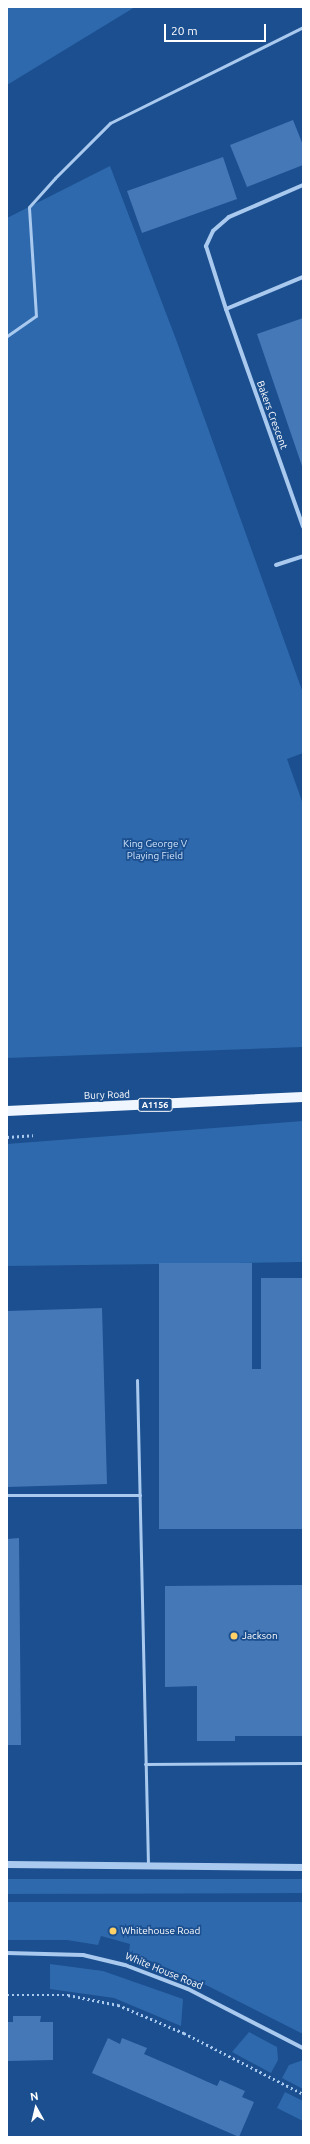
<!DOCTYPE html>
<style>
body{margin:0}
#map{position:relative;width:310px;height:2144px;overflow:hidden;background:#1b4f8f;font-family:Ubuntu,sans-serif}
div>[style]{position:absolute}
.green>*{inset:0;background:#2e69ad}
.building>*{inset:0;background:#4478b7}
.path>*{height:2.5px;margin-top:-1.25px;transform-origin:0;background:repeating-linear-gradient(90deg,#a9c9ee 0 2px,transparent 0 5px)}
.service>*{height:3px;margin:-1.5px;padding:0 1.5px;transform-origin:1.5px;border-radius:1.5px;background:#a9c9ee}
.minor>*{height:4px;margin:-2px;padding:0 2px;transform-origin:2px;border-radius:2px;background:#a9c9ee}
.tertiary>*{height:7px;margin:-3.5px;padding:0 3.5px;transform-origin:3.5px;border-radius:3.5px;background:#a9c9ee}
.primary>*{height:10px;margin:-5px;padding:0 5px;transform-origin:5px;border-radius:5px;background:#f0f6ff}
.dots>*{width:11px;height:11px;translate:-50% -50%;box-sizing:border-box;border:2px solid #1b4f8f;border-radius:50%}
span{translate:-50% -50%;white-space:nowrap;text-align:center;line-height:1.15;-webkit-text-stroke:3.5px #1b4f8f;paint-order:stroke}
.shield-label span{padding:1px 3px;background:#1b4f8f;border:1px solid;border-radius:3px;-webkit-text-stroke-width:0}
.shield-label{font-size:9px;color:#fff;font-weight:700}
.street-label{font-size:10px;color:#fff}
.park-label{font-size:10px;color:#cfe3fa}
.poi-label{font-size:10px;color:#fff}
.left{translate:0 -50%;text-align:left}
.frame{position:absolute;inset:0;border:8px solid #fff;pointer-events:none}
.north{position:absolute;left:16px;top:2088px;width:40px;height:40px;-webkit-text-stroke:3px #1b4f8f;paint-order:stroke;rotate:352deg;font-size:11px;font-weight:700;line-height:16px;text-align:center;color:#fff}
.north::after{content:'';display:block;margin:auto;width:14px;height:18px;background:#fff;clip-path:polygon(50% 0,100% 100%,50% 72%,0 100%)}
.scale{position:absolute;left:164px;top:24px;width:102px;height:18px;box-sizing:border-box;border:2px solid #fff;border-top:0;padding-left:5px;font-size:12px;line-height:14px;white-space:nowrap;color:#fff;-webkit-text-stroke:3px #1b4f8f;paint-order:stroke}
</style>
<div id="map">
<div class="green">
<div style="clip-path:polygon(7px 7px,135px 7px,7px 85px)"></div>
<div style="clip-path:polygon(110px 166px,177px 342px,303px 693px,303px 753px,287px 759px,303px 804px,303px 1047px,7px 1058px,7px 218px)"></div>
<div style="clip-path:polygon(303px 1121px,303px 1262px,7px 1266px,7px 1144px)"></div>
<div style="clip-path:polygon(7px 1879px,303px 1879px,303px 1893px,7px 1894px)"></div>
<div style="clip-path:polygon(7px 1902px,303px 1902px,303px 2034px,200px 1982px,129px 1952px,130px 1944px,101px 1936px,98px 1945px,67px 1940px,7px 1940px)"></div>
<div style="clip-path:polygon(50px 1964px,103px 1971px,183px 1999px,181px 2026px,114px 1998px,50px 1989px)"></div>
<div style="clip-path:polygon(249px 2032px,277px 2047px,278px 2060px,271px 2073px,232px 2052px)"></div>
<div style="clip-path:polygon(303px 2060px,303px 2089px,282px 2078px,289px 2065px)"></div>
<div style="clip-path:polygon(285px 2092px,303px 2101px,303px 2121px,277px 2108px)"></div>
</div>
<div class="building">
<div style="clip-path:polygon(293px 120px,303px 145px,303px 165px,247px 187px,230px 145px)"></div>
<div style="clip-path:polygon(223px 157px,237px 199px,142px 233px,127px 191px)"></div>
<div style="clip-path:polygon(303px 318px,303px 469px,257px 334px)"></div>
<div style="clip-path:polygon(159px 1263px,252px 1263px,252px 1369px,261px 1369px,261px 1278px,303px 1278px,303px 1529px,159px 1529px)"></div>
<div style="clip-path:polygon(102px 1308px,107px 1484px,7px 1487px,7px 1311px)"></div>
<div style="clip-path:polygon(19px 1538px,21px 1745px,7px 1745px,7px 1539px)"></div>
<div style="clip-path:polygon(303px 1585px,303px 1736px,235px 1736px,235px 1741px,197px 1741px,197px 1686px,165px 1687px,165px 1586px)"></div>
<div style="clip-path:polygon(13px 2016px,41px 2016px,40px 2022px,53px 2022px,53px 2060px,7px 2061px,7px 2022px,13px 2022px)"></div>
<div style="clip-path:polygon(108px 2038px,120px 2044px,122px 2038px,147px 2048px,144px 2054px,181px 2070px,217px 2086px,220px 2080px,245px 2091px,242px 2097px,254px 2102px,239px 2137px,92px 2073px)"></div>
</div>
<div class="path">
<div style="left:7px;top:1137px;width:26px;rotate:-4deg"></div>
<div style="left:7px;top:1995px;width:61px"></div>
<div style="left:68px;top:1995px;width:51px;rotate:11.3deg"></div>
<div style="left:118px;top:2005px;width:72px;rotate:23deg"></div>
<div style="left:184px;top:2033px;width:134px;rotate:27.1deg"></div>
</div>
<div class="service">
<div style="left:7px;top:336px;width:35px;rotate:-35deg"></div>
<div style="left:36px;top:316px;width:109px;rotate:-93.7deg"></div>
<div style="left:29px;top:207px;width:39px;rotate:-48deg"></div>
<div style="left:55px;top:178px;width:78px;rotate:-45deg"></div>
<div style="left:110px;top:123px;width:216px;rotate:-26.4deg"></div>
<div style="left:137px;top:1380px;width:486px;rotate:88.7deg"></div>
<div style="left:7px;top:1495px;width:133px"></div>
<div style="left:145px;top:1764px;width:158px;rotate:-0.4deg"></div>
</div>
<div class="minor">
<div style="left:303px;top:185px;width:81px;rotate:156.6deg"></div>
<div style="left:229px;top:217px;width:21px;rotate:139deg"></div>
<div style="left:213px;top:231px;width:17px;rotate:115deg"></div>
<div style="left:206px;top:246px;width:66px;rotate:72.4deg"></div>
<div style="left:226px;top:309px;width:83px;rotate:-22.6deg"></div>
<div style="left:226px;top:309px;width:231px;rotate:70.5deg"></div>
<div style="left:276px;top:565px;width:28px;rotate:-18deg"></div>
<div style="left:7px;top:1953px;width:76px;rotate:1.5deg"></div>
<div style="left:83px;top:1955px;width:43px;rotate:13.4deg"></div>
<div style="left:125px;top:1965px;width:67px;rotate:20.9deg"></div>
<div style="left:188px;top:1989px;width:129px;rotate:27.2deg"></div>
</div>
<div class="tertiary">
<div style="left:7px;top:1864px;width:296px;rotate:0.6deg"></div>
</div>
<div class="primary">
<div style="left:7px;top:1111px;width:296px;rotate:-2.7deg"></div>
</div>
<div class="dots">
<div style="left:234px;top:1636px;background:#ffd166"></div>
<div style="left:113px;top:1931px;background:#ffd166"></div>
</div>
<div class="shield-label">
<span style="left:155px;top:1105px">A1156</span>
</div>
<div class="street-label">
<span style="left:272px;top:415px;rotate:70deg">Bakers Crescent</span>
<span style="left:107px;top:1095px;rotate:-2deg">Bury Road</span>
<span style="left:164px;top:1971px;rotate:22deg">White House Road</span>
</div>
<div class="park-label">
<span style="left:155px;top:849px">King George V<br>Playing Field</span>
</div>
<div class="poi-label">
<span class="left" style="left:242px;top:1636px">Jackson</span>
<span class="left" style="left:121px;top:1931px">Whitehouse Road</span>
</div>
<div class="frame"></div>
<div class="north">N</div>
<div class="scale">20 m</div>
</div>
